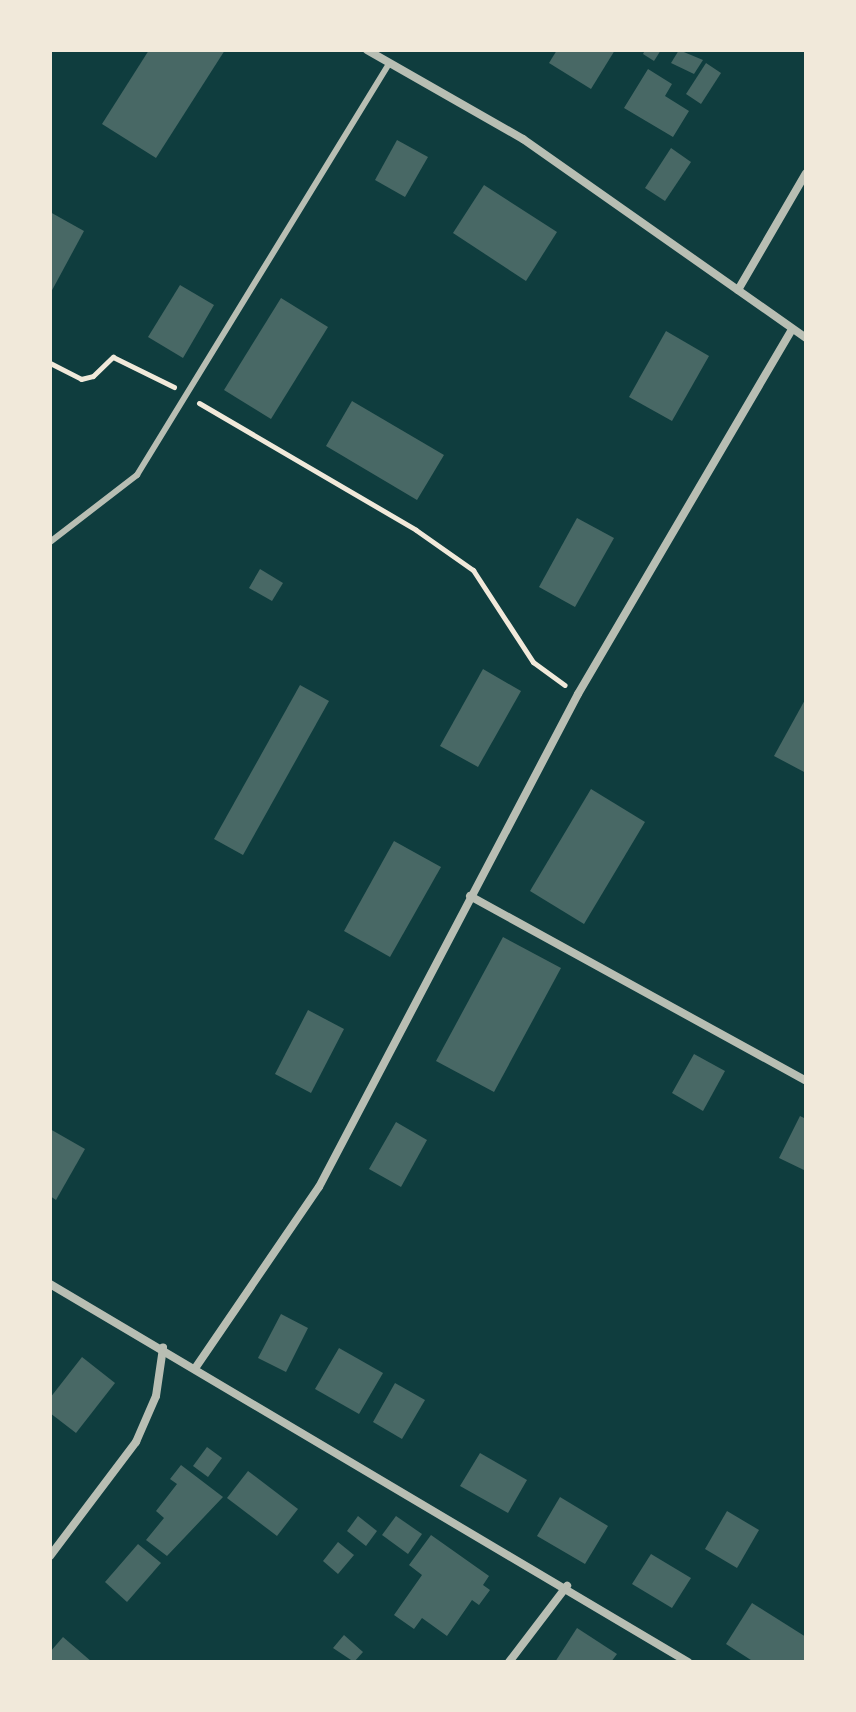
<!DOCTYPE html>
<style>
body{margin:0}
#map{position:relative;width:856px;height:1712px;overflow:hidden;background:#0f3d3e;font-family:Arial,sans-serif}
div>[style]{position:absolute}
.building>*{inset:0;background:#486865}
.path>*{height:5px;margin:-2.5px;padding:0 2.5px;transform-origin:2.5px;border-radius:2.5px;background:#f1e9da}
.service>*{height:6px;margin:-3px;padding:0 3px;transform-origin:3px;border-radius:3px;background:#b8beb3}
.minor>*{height:8px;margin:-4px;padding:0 4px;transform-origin:4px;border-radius:4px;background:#b8beb3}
span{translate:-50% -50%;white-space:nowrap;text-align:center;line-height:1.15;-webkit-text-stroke:7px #f1e9da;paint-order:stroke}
.frame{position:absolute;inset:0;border:52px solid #f1e9da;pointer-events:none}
</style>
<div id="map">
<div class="building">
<div style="clip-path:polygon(149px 50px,225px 50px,156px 158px,102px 124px)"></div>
<div style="clip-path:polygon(557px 50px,615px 50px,591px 89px,549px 63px)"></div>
<div style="clip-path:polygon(645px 50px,661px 50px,654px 61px,643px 54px)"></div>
<div style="clip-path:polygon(679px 50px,703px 60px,694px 74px,671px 63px)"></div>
<div style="clip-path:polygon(706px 63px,721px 73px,701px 104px,686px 94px)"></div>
<div style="clip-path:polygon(648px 69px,672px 84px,665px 96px,689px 111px,673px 137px,624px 108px)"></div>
<div style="clip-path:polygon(397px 140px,428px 157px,405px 197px,375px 180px)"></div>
<div style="clip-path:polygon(671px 148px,691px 162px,665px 201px,645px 188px)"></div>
<div style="clip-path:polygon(484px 185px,557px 232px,526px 281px,453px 233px)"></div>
<div style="clip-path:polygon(50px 212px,84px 231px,50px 294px)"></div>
<div style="clip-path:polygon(180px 285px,214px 305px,183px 358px,148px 337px)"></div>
<div style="clip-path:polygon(281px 298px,328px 327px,271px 419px,224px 390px)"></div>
<div style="clip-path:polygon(666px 331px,709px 356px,672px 421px,629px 397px)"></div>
<div style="clip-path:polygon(352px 401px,444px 455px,417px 500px,326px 446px)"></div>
<div style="clip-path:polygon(577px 518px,614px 538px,575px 607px,539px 587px)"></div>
<div style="clip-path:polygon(260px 569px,283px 583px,272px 601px,249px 588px)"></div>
<div style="clip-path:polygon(483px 669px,521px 691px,478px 767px,440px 746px)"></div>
<div style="clip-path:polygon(300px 685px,329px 701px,243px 855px,214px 839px)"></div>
<div style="clip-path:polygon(806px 698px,806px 773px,774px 756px)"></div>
<div style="clip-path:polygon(591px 789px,645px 822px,584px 924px,530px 891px)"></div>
<div style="clip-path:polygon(394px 841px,441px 867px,390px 957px,344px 931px)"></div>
<div style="clip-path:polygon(503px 937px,561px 968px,494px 1092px,436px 1061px)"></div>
<div style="clip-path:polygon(308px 1010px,344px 1029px,311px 1093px,275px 1074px)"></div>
<div style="clip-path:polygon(694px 1054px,725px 1071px,703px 1111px,672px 1093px)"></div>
<div style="clip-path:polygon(800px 1116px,806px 1119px,806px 1171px,779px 1158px)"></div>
<div style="clip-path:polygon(396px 1122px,427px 1140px,401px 1187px,369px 1169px)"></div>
<div style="clip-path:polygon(50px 1129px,85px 1149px,56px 1200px,50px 1196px)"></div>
<div style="clip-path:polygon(281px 1314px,308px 1328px,286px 1372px,258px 1358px)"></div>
<div style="clip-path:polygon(339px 1348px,383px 1373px,359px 1414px,315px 1389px)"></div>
<div style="clip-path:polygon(82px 1357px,115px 1383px,76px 1433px,50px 1413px,50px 1398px)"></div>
<div style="clip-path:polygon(395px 1383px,425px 1400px,402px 1439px,373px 1422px)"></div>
<div style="clip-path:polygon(207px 1447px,222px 1458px,208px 1477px,193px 1466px)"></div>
<div style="clip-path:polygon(480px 1453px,527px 1480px,508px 1513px,460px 1486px)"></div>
<div style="clip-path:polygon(181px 1465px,223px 1497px,167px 1556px,146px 1540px,164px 1518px,156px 1511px,177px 1484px,170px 1479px)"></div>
<div style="clip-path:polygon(248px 1471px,298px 1509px,277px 1536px,227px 1498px)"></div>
<div style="clip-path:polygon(560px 1497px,608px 1526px,585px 1564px,537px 1536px)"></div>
<div style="clip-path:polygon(727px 1511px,759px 1530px,737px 1568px,705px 1549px)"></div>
<div style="clip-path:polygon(358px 1516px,377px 1531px,366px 1546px,347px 1531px)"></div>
<div style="clip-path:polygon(396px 1516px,422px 1534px,408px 1554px,382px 1535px)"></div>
<div style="clip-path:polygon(431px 1535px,489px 1576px,483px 1585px,490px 1590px,479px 1605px,472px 1600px,447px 1636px,422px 1618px,414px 1629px,394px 1615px,422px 1575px,409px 1565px)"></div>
<div style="clip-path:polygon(338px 1542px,354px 1555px,338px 1574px,323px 1561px)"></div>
<div style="clip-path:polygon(138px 1544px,161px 1563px,127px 1602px,105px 1582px)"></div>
<div style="clip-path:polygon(651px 1554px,691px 1578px,672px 1608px,632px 1584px)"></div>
<div style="clip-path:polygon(752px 1603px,806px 1637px,806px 1662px,754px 1662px,726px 1644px)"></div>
<div style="clip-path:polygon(577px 1628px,617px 1654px,611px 1662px,555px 1662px)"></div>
<div style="clip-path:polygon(344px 1635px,363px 1652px,354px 1662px,333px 1648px)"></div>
<div style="clip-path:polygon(63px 1637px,92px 1662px,50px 1662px,50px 1652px)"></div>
</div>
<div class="path">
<div style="left:50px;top:363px;width:35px;rotate:27deg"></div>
<div style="left:81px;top:379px;width:12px;rotate:-14deg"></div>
<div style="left:93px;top:376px;width:28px;rotate:-44deg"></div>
<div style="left:113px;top:357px;width:68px;rotate:26.2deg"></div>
<div style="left:199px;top:403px;width:251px;rotate:30.3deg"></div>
<div style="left:416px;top:530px;width:70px;rotate:35.1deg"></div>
<div style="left:473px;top:570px;width:110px;rotate:56.9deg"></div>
<div style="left:533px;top:662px;width:39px;rotate:36deg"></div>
</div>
<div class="service">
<div style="left:50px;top:542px;width:110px;rotate:-37.6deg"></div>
<div style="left:137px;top:475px;width:482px;rotate:-58.5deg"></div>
</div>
<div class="minor">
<div style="left:367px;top:50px;width:180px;rotate:29.7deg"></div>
<div style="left:523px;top:139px;width:346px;rotate:35.1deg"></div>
<div style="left:738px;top:290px;width:135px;rotate:-59.8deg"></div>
<div style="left:470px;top:896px;width:384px;rotate:28.8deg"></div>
<div style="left:50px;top:1284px;width:742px;rotate:30.65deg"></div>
<div style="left:196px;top:1367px;width:218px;rotate:-55.7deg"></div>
<div style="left:319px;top:1187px;width:557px;rotate:-62.28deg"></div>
<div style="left:578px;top:694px;width:423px;rotate:-59.6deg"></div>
<div style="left:50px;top:1556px;width:143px;rotate:-53deg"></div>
<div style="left:136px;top:1442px;width:50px;rotate:-66.5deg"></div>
<div style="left:156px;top:1396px;width:49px;rotate:-81.7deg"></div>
<div style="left:509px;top:1662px;width:96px;rotate:-52.7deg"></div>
</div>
<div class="frame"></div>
</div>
